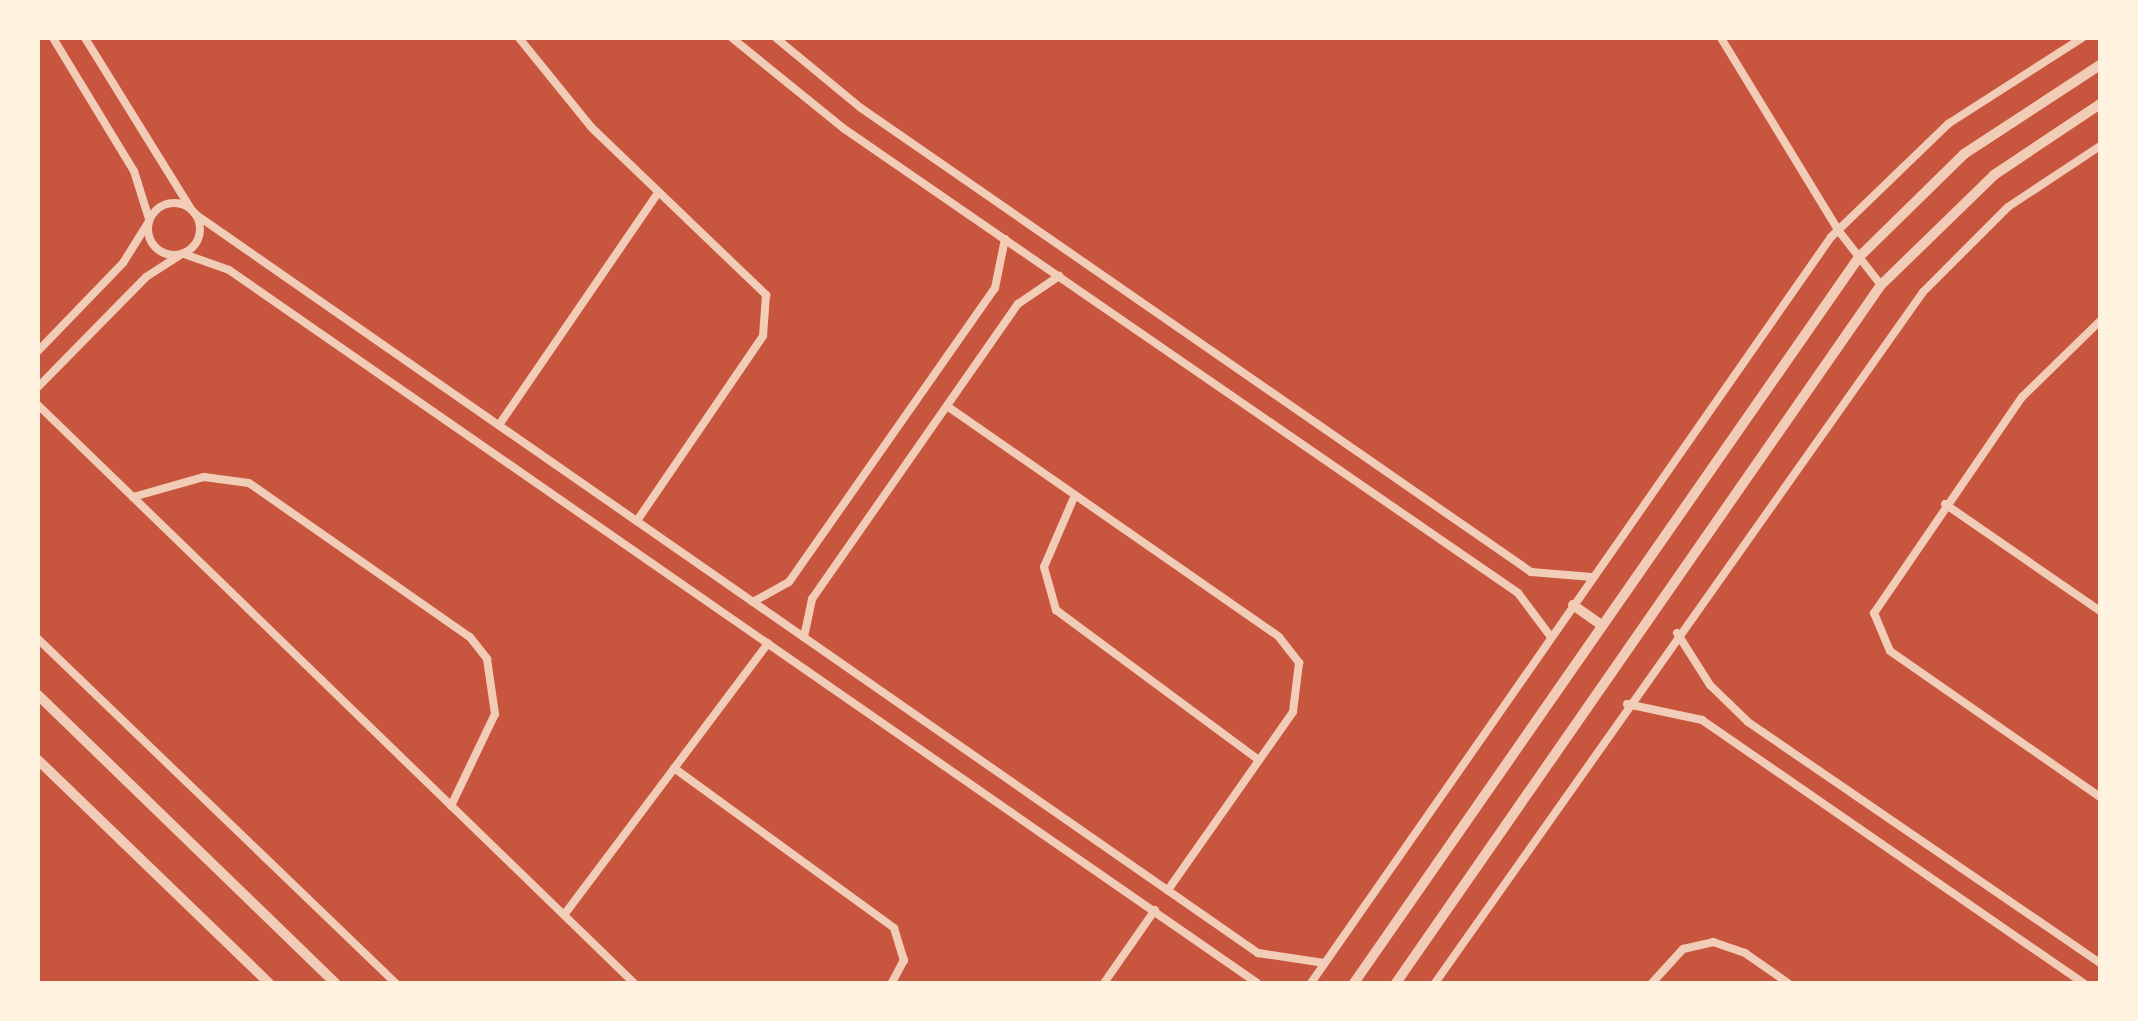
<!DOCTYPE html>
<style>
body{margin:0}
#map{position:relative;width:2138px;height:1021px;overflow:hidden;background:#c8553d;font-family:"Fira Sans",sans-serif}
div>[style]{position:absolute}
.minor>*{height:8px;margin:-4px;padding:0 4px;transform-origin:4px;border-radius:4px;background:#f1ccb7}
.minor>.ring{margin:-4px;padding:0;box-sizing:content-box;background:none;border:8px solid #f1ccb7;border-radius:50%}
.tertiary>*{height:10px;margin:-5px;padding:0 5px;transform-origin:5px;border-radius:5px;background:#f1ccb7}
span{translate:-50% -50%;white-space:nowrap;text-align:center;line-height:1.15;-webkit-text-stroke:7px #fff3e0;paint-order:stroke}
.frame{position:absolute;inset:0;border:40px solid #fff3e0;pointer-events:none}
</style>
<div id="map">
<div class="minor">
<div style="left:53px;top:38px;width:156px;rotate:58.7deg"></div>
<div style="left:134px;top:171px;width:50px;rotate:72.6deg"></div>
<div style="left:85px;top:38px;width:201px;rotate:58.2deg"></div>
<div style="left:519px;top:38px;width:114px;rotate:51deg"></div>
<div style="left:591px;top:127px;width:243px;rotate:43.8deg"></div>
<div style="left:766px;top:295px;width:41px;rotate:94.2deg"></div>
<div style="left:763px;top:336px;width:224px;rotate:124.3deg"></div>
<div style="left:732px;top:38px;width:143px;rotate:39deg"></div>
<div style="left:843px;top:128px;width:820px;rotate:34.56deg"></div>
<div style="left:1518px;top:593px;width:55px;rotate:53.1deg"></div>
<div style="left:776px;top:38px;width:110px;rotate:39.5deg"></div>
<div style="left:861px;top:108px;width:815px;rotate:34.7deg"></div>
<div style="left:1531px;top:572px;width:61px;rotate:4.7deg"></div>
<div style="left:1721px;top:38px;width:225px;rotate:58.6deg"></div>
<div style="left:1838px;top:230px;width:70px;rotate:52deg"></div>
<div class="ring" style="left:148px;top:203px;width:44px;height:44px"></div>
<div style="left:195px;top:214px;width:1295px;rotate:34.81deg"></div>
<div style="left:1258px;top:953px;width:67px;rotate:8.6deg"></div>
<div style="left:184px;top:254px;width:48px;rotate:19.6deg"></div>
<div style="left:229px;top:270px;width:1251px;rotate:34.74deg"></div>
<div style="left:2100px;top:321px;width:109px;rotate:135.7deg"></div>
<div style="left:2022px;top:397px;width:262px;rotate:124.4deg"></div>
<div style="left:1874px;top:613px;width:41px;rotate:67.2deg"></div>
<div style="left:1890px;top:651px;width:256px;rotate:34.8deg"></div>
<div style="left:38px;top:351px;width:122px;rotate:-46deg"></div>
<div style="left:123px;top:263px;width:47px;rotate:-58deg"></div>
<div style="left:38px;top:387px;width:154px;rotate:-45.5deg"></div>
<div style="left:146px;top:277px;width:40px;rotate:-32.9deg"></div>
<div style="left:38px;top:405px;width:830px;rotate:44.12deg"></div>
<div style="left:947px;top:406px;width:404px;rotate:34.8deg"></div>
<div style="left:1279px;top:637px;width:33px;rotate:52deg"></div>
<div style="left:1299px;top:663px;width:49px;rotate:97deg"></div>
<div style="left:1293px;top:712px;width:218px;rotate:125.1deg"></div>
<div style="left:499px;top:425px;width:281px;rotate:-55.6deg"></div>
<div style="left:1075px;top:495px;width:78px;rotate:113.3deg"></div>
<div style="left:1044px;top:567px;width:45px;rotate:74.4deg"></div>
<div style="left:1056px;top:610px;width:252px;rotate:36.5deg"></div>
<div style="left:133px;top:497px;width:74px;rotate:-15.7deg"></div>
<div style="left:204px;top:477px;width:45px;rotate:7.6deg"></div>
<div style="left:249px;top:483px;width:269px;rotate:34.9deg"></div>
<div style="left:470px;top:637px;width:28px;rotate:52deg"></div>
<div style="left:487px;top:659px;width:56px;rotate:81.7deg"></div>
<div style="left:495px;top:714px;width:102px;rotate:115.6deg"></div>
<div style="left:1945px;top:504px;width:188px;rotate:34.6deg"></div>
<div style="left:753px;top:602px;width:41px;rotate:-29.1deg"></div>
<div style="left:789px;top:582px;width:359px;rotate:-55deg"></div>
<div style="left:995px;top:288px;width:50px;rotate:-78.5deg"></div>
<div style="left:1677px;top:633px;width:62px;rotate:57.6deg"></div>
<div style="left:1710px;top:685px;width:53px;rotate:44.2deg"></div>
<div style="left:1748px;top:722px;width:427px;rotate:34.4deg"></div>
<div style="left:804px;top:637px;width:39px;rotate:-78deg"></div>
<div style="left:812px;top:599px;width:360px;rotate:-55.1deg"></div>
<div style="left:1018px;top:304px;width:50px;rotate:-34.3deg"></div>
<div style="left:38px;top:639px;width:496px;rotate:43.9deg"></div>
<div style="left:1627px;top:704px;width:77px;rotate:12deg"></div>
<div style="left:1702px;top:720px;width:463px;rotate:34.6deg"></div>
<div style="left:674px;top:768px;width:272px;rotate:36deg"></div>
<div style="left:894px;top:928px;width:34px;rotate:73deg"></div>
<div style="left:904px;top:960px;width:26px;rotate:118deg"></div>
<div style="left:564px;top:915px;width:340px;rotate:-53.1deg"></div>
<div style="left:1104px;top:983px;width:89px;rotate:-55.1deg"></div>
<div style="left:1311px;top:983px;width:909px;rotate:-55.12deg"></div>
<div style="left:1831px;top:237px;width:163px;rotate:-44deg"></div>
<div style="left:1948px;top:124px;width:159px;rotate:-32.7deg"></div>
<div style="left:1435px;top:983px;width:846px;rotate:-54.77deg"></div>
<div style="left:1923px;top:292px;width:120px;rotate:-45deg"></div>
<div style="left:2008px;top:207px;width:110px;rotate:-33.5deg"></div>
<div style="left:1652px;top:983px;width:46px;rotate:-47.6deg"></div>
<div style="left:1683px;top:949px;width:31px;rotate:-13deg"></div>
<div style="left:1713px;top:942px;width:34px;rotate:19deg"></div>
<div style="left:1745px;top:953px;width:52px;rotate:34.9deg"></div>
</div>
<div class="tertiary">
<div style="left:1573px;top:605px;width:35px;rotate:35deg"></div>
<div style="left:38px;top:695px;width:414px;rotate:44.1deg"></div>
<div style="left:38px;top:760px;width:321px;rotate:44deg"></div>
<div style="left:1354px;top:983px;width:884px;rotate:-55.18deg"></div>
<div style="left:1859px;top:257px;width:147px;rotate:-44.4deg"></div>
<div style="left:1964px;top:154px;width:163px;rotate:-33.2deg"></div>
<div style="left:1396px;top:983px;width:850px;rotate:-55.21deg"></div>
<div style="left:1881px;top:285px;width:158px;rotate:-44.2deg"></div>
<div style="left:1994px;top:175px;width:128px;rotate:-33.8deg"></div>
</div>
<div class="frame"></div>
</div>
